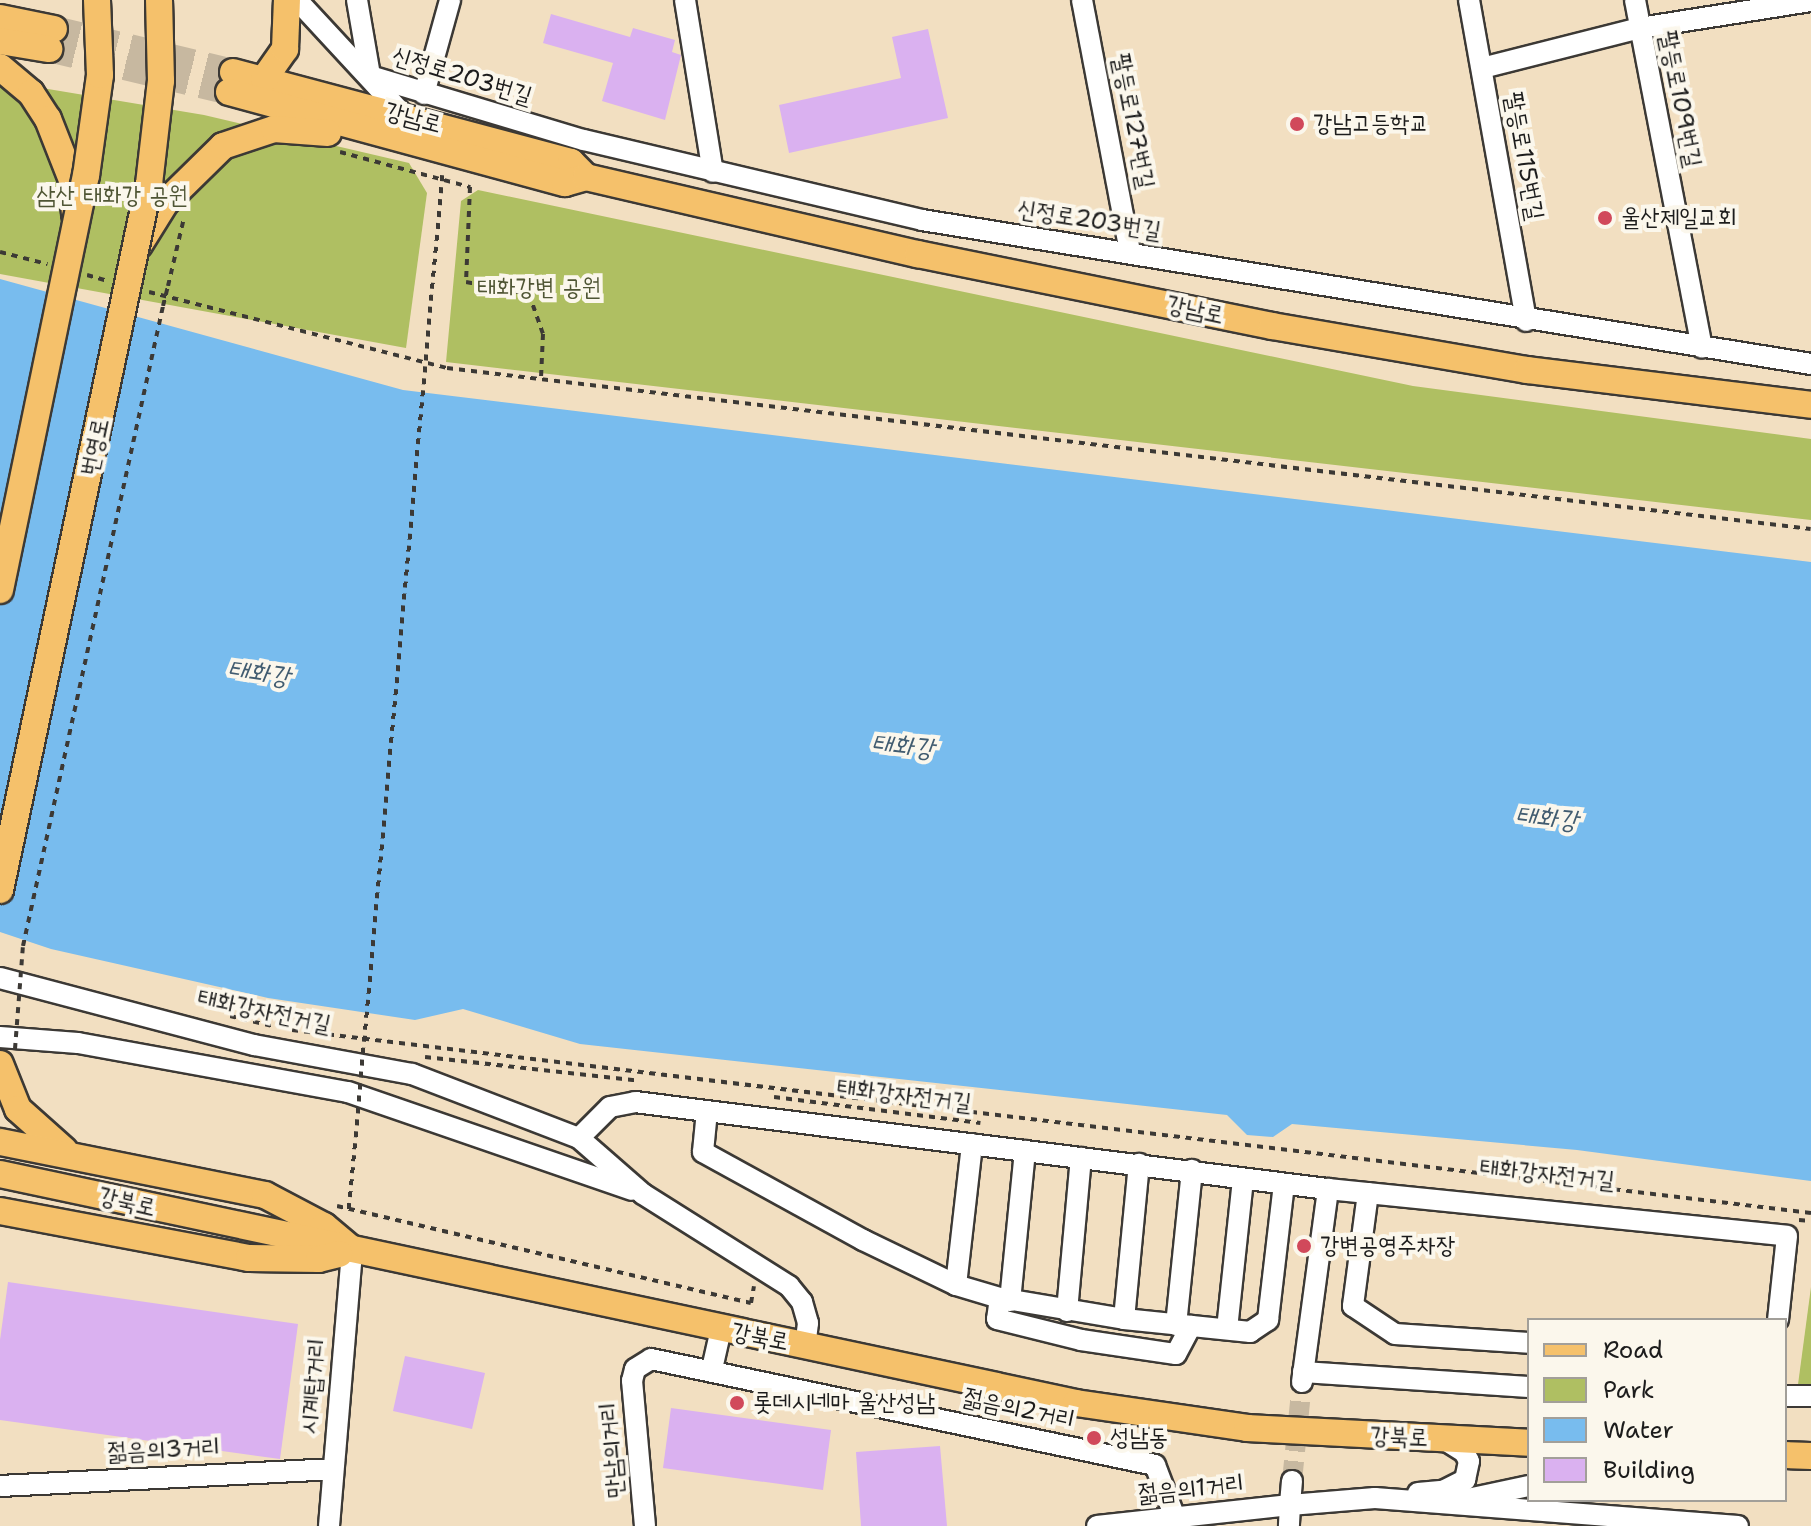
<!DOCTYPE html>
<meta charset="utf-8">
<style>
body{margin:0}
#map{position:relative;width:1811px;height:1526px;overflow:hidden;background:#f2dfc1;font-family:"Shantell Sans","Poor Story",sans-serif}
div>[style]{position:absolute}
.green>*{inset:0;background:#afbf62}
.water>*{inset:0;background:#78bcee}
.building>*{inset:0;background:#dab1f0}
.minor-tunnel>*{height:20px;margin-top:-10px;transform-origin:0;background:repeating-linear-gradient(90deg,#c7b8a0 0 20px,transparent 0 30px)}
.major-tunnel>*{height:26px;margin-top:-13px;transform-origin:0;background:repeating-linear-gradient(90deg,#c7b8a0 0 26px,transparent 0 39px)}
.path>*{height:4px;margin-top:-2px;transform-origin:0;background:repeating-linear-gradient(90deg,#3c3935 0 6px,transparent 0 12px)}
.roads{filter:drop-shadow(2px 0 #3c3935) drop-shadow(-2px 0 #3c3935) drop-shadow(0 2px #3c3935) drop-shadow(0 -2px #3c3935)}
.minor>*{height:20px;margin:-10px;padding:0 10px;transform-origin:10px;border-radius:10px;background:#fff}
.major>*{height:26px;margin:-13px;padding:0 13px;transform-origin:13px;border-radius:13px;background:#f5c16b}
.path-bridge>*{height:4px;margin-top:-2px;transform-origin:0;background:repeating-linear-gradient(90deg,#3c3935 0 6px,transparent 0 12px)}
.bridges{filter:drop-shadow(2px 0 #3c3935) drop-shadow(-2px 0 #3c3935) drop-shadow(0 2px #3c3935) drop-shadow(0 -2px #3c3935)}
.major-bridge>*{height:26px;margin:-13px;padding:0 13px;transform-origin:13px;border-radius:13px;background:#f5c16b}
.dots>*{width:22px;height:22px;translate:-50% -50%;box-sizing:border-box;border:4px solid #fbf7ec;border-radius:50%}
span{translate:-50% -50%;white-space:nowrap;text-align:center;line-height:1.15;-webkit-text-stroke:8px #fbf7ec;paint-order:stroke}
.street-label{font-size:24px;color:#1c1c1c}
.poi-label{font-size:24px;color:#1c1c1c}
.left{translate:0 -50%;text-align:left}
.park-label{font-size:24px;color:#4f5534}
.water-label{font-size:26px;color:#415c70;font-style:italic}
.legend{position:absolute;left:1527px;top:1318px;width:260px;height:184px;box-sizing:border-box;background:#fbf7ec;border:2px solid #a29f99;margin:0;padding:10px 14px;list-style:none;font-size:24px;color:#1c1c1c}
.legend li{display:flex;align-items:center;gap:16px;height:40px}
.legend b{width:40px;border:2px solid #a29f99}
</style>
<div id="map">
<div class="green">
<div style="clip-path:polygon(0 81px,204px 115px,409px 163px,427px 193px,406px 348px,0 274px)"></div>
<div style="clip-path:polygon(478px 190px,1413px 386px,1811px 439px,1811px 520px,446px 362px,461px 201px)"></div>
<div style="clip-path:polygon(1811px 1287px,1811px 1393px,1797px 1392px)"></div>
</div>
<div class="water">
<div style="clip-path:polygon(0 279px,403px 390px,1811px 562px,1811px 1181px,1577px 1150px,1292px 1124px,1273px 1137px,1247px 1135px,1227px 1115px,580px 1044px,463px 1009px,415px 1020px,268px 998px,51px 949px,0 932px)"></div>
</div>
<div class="building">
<div style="clip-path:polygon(551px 14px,630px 37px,633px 28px,675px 40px,672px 52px,681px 55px,665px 120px,602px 101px,613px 63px,543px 43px)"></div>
<div style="clip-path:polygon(928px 29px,948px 118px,789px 153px,779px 105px,901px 78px,892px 37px)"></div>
<div style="clip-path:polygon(8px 1282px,298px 1324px,280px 1459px,0 1420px,0 1340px)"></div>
<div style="clip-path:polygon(405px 1356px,485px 1373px,472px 1429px,393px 1411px)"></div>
<div style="clip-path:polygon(671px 1408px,831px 1430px,823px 1490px,663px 1468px)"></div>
<div style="clip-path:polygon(940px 1446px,947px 1526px,861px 1526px,856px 1452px)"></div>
</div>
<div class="minor-tunnel">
<div style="left:1292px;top:1481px;width:100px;rotate:-84.2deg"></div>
</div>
<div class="major-tunnel">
<div style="left:54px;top:29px;width:184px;rotate:13.5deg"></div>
<div style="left:49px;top:49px;width:185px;rotate:13.4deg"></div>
</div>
<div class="path">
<div style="left:340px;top:152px;width:135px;rotate:15.1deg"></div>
<div style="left:470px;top:187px;width:95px;rotate:92.4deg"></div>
<div style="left:466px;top:282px;width:64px;rotate:10.8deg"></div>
<div style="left:529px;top:294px;width:42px;rotate:70.7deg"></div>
<div style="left:543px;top:334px;width:44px;rotate:92.6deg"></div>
<div style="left:0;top:252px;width:49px;rotate:14.3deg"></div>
<div style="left:87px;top:275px;width:19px;rotate:16deg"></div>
<div style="left:168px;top:286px;width:70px;rotate:-76.8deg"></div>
<div style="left:149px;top:292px;width:308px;rotate:14.3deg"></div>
<div style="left:447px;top:368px;width:1373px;rotate:6.73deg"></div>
<div style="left:23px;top:946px;width:655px;rotate:-77.66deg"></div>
<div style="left:230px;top:1016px;width:47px;rotate:13.4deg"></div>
<div style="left:292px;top:1030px;width:1530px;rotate:6.87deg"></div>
<div style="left:425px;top:1057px;width:211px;rotate:6.3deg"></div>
<div style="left:774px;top:1097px;width:208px;rotate:7.2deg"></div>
<div style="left:337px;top:1206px;width:425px;rotate:13.2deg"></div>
<div style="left:751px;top:1303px;width:17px;rotate:-80deg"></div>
<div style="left:1799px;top:1220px;width:12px;rotate:5deg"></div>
</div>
<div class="roads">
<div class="minor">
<div style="left:297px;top:0;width:163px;rotate:47.2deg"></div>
<div style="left:357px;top:0;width:76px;rotate:80.2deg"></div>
<div style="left:685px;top:0;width:174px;rotate:80.8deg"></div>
<div style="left:1082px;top:0;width:257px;rotate:79.2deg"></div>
<div style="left:1469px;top:0;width:326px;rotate:79.9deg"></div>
<div style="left:1635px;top:0;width:354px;rotate:79.1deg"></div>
<div style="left:1482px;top:68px;width:163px;rotate:-14.2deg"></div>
<div style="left:1640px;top:28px;width:173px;rotate:-9deg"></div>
<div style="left:370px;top:76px;width:223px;rotate:16.7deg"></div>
<div style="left:584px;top:140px;width:347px;rotate:13.3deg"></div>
<div style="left:922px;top:220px;width:901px;rotate:9.2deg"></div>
<div style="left:424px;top:94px;width:98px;rotate:-74.5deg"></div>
<div style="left:0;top:978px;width:263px;rotate:14.8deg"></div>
<div style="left:254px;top:1045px;width:161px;rotate:10.4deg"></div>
<div style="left:412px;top:1074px;width:179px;rotate:21deg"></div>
<div style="left:579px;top:1138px;width:85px;rotate:41.2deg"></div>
<div style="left:643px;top:1194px;width:173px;rotate:32.2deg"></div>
<div style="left:789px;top:1286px;width:21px;rotate:51deg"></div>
<div style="left:802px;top:1302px;width:22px;rotate:74deg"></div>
<div style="left:808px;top:1323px;width:23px;rotate:97deg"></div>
<div style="left:0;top:1037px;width:78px;rotate:4.4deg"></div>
<div style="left:78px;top:1043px;width:274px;rotate:10.3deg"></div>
<div style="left:348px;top:1092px;width:300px;rotate:19deg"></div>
<div style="left:707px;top:1111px;width:41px;rotate:95.6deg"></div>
<div style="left:703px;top:1152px;width:183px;rotate:28.8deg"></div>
<div style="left:863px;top:1240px;width:103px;rotate:25.8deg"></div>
<div style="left:956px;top:1285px;width:46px;rotate:16.5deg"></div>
<div style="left:1000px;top:1298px;width:126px;rotate:9.6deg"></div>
<div style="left:1124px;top:1319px;width:127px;rotate:5.9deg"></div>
<div style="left:1250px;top:1332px;width:22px;rotate:-34deg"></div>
<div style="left:1268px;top:1320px;width:137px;rotate:-83.3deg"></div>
<div style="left:579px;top:1138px;width:44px;rotate:-45deg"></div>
<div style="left:610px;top:1107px;width:25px;rotate:-11deg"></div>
<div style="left:635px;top:1102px;width:698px;rotate:7.16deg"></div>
<div style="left:1328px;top:1189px;width:461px;rotate:5.8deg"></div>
<div style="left:1787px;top:1236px;width:84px;rotate:96.1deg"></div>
<div style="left:1368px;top:1193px;width:114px;rotate:97.6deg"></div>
<div style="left:1353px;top:1306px;width:50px;rotate:33.7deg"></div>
<div style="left:1395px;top:1334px;width:134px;rotate:3.8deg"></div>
<div style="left:956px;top:1285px;width:142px;rotate:-83.5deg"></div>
<div style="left:1000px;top:1298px;width:21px;rotate:98deg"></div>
<div style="left:997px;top:1319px;width:87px;rotate:14deg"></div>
<div style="left:1081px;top:1340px;width:96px;rotate:8.4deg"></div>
<div style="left:1176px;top:1354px;width:32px;rotate:-62deg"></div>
<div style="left:1010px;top:1301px;width:151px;rotate:-84.3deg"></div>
<div style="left:1067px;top:1311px;width:154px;rotate:-84.8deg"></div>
<div style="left:1124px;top:1319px;width:156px;rotate:-84.5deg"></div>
<div style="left:1176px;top:1325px;width:156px;rotate:-84.1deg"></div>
<div style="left:1227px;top:1329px;width:151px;rotate:-83.9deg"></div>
<div style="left:712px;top:1369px;width:41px;rotate:-77.3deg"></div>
<div style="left:1303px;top:1372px;width:226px;rotate:3.8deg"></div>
<div style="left:1302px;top:1382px;width:195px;rotate:-82.3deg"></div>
<div style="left:1785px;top:1396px;width:26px"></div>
<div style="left:1292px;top:1481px;width:24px;rotate:95deg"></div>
<div style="left:1290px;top:1505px;width:85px;rotate:-4.7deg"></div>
<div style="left:1375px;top:1498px;width:364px;rotate:4.4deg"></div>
<div style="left:0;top:1486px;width:331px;rotate:-2.9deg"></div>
<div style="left:1418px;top:1493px;width:25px;rotate:-5deg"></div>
<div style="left:1443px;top:1491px;width:25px;rotate:-27deg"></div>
<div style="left:1465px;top:1480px;width:19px;rotate:-78deg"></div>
<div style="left:1469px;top:1461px;width:10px;rotate:-119deg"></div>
<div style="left:1464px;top:1452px;width:25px;rotate:-148deg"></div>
<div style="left:1463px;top:1500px;width:67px;rotate:-12deg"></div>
<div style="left:329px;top:1526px;width:277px;rotate:-85.2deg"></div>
<div style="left:645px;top:1526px;width:146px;rotate:-95.1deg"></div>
<div style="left:632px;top:1381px;width:12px;rotate:-76deg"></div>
<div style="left:635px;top:1369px;width:19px;rotate:-32deg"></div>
<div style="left:651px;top:1359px;width:515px;rotate:11.88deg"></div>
<div style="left:1155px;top:1465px;width:53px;rotate:69.2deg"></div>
<div style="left:1097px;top:1526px;width:194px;rotate:-6.2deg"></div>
<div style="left:1290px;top:1505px;width:21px;rotate:93deg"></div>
</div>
<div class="major">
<div style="left:0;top:18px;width:55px;rotate:11.5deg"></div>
<div style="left:0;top:41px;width:50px;rotate:9.3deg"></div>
<div style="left:0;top:67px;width:40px;rotate:40deg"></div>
<div style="left:31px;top:93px;width:31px;rotate:57deg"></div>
<div style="left:48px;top:119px;width:66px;rotate:68.5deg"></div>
<div style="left:72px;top:180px;width:35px;rotate:85deg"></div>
<div style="left:233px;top:72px;width:350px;rotate:14.9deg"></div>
<div style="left:571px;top:162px;width:21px;rotate:45deg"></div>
<div style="left:264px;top:79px;width:37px;rotate:-55deg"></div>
<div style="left:285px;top:49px;width:49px;rotate:-87.7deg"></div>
<div style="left:229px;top:92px;width:348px;rotate:15.2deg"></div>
<div style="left:565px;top:183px;width:22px;rotate:-16deg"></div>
<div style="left:586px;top:177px;width:341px;rotate:13.1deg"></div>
<div style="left:918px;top:254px;width:361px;rotate:11.5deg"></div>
<div style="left:1272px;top:326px;width:259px;rotate:9.8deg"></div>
<div style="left:1527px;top:370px;width:286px;rotate:7deg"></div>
<div style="left:139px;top:245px;width:49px;rotate:-58.2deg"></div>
<div style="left:165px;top:203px;width:81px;rotate:-44.5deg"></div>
<div style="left:223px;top:146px;width:54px;rotate:-18.4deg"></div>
<div style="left:274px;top:129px;width:54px;rotate:4.2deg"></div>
<div style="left:0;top:1064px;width:48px;rotate:68.2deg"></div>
<div style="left:18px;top:1109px;width:62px;rotate:41.7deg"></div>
<div style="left:0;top:1142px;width:270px;rotate:11.3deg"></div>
<div style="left:265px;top:1195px;width:67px;rotate:27.7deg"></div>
<div style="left:324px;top:1226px;width:35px;rotate:40deg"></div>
<div style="left:0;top:1174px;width:1100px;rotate:12.01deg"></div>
<div style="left:1076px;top:1403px;width:173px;rotate:8.3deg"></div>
<div style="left:1247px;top:1428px;width:282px;rotate:3deg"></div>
<div style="left:0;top:1211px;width:253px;rotate:10.7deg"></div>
<div style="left:249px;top:1258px;width:70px;rotate:0.8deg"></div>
<div style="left:319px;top:1259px;width:21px;rotate:-14deg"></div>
<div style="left:1785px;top:1455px;width:26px;rotate:2deg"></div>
</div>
</div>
<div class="path-bridge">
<div style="left:163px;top:306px;width:21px;rotate:-76deg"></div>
<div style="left:15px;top:1049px;width:103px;rotate:-85.6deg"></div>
<div style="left:349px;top:1209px;width:1044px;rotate:-84.84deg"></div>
</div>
<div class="bridges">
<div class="major-bridge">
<div style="left:0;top:590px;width:423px;rotate:-78.3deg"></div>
<div style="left:86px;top:176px;width:102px;rotate:-82.1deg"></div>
<div style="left:100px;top:75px;width:75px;rotate:-92.3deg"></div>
<div style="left:0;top:890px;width:722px;rotate:-78.08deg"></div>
<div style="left:149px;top:184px;width:104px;rotate:-83.4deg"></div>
<div style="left:161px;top:81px;width:81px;rotate:-91.4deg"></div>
</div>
</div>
<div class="dots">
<div style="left:1297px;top:124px;background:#d1495b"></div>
<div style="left:1605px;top:218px;background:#d1495b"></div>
<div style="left:1304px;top:1246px;background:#d1495b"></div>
<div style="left:737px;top:1403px;background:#d1495b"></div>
<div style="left:1094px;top:1438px;background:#d1495b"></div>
</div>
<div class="street-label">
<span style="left:462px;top:76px;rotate:17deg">신정로203번길</span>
<span style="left:1680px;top:99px;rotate:79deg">팔등로109번길</span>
<span style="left:413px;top:118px;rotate:15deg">강남로</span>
<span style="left:1133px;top:121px;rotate:79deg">팔등로127번길</span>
<span style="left:1524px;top:156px;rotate:80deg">팔등로115번길</span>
<span style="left:1089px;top:220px;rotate:9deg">신정로203번길</span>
<span style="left:1195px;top:310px;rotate:12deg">강남로</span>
<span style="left:95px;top:447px;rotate:-78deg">번영로</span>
<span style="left:264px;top:1011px;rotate:12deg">태화강자전거길</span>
<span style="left:904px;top:1095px;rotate:7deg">태화강자전거길</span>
<span style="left:1547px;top:1174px;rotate:6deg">태화강자전거길</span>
<span style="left:127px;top:1202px;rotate:13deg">강북로</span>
<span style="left:760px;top:1337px;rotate:11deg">강북로</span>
<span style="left:313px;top:1386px;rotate:-85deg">시계탑거리</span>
<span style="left:1019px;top:1409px;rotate:12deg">젊음의2거리</span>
<span style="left:1399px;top:1437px;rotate:2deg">강북로</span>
<span style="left:164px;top:1450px;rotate:-3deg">젊음의3거리</span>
<span style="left:612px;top:1450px;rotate:-95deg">만남의거리</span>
<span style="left:1191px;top:1489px;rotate:-6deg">젊음의1거리</span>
</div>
<div class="poi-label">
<span class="left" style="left:1313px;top:124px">강남고등학교</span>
<span class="left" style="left:1621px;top:218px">울산제일교회</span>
<span class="left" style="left:1320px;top:1246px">강변공영주차장</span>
<span class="left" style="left:753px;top:1403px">롯데시네마 울산성남</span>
<span class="left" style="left:1110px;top:1438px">성남동</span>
</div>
<div class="park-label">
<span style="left:112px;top:196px">삼산 태화강 공원</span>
<span style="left:539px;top:288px">태화강변 공원</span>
</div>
<div class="water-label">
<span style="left:259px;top:672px;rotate:8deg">태화강</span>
<span style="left:903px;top:745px;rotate:6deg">태화강</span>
<span style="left:1547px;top:817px;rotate:6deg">태화강</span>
</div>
<ul class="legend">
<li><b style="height:10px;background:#f5c16b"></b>Road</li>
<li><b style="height:22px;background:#afbf62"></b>Park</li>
<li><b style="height:22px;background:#78bcee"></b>Water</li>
<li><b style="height:22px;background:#dab1f0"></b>Building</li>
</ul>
</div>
